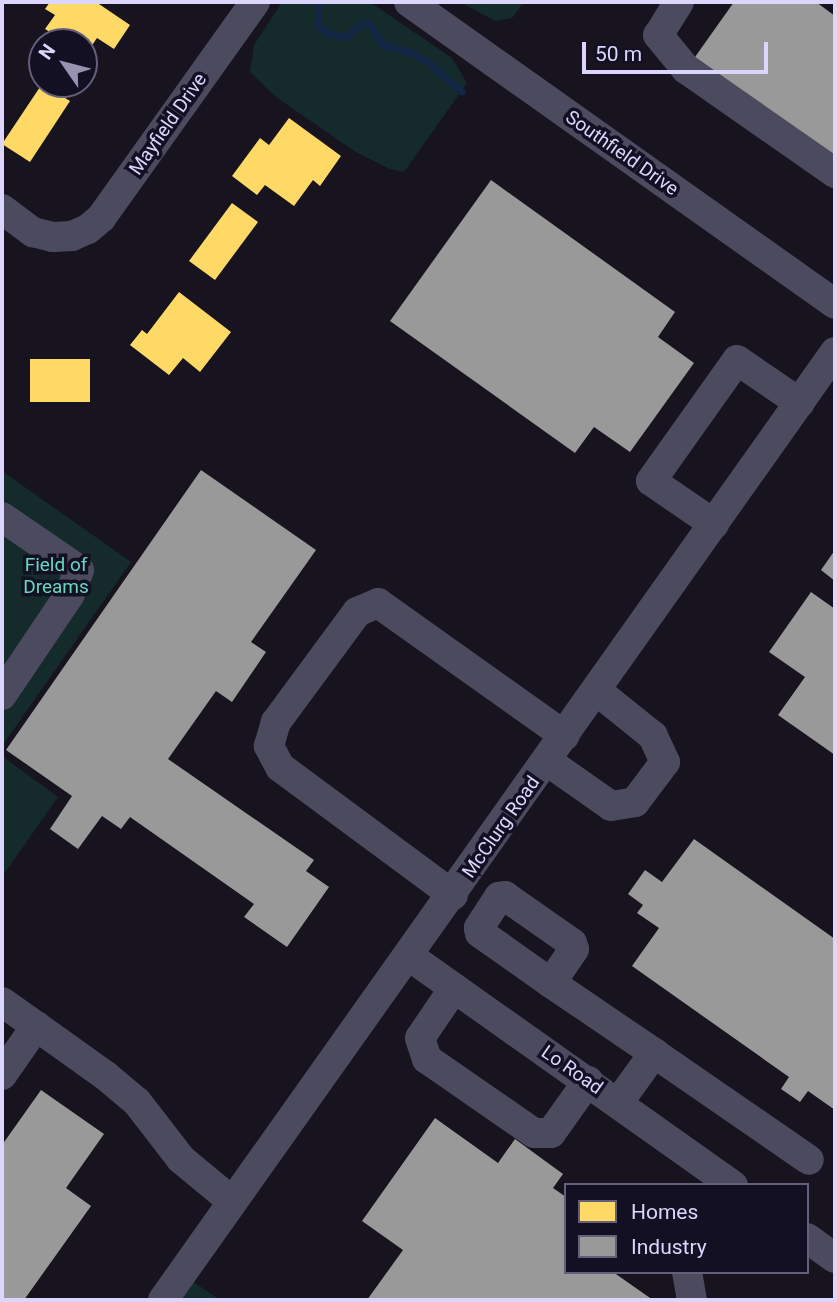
<!DOCTYPE html>
<style>
body{margin:0}
#map{position:relative;width:837px;height:1302px;overflow:hidden;background:#17141f;font-family:Roboto,sans-serif}
div>[style]{position:absolute}
.green>*{inset:0;background:#142a2b}
.homes>*{inset:0;background:#ffd966}
.industry>*{inset:0;background:#999}
.stream>*{height:7px;margin:-3.5px;padding:0 3.5px;transform-origin:3.5px;border-radius:3.5px;background:#142646}
.minor>*{height:30px;margin:-15px;padding:0 15px;transform-origin:15px;border-radius:15px;background:#4c4a5f}
span{translate:-50% -50%;white-space:nowrap;text-align:center;line-height:1.15;-webkit-text-stroke:7px #141024;paint-order:stroke}
.street-label{font-size:19px;color:#dcd6fc}
.park-label{font-size:19px;color:#67d7be}
.frame{position:absolute;inset:0;border:4px solid #dcd6fc;pointer-events:none}
.legend{position:absolute;left:564px;top:1183px;width:245px;height:91px;box-sizing:border-box;background:#141024;border:2px solid #645f7a;margin:0;padding:9px 12px;list-style:none;font-size:21px;color:#dcd6fc}
.legend li{display:flex;align-items:center;gap:14px;height:35px}
.legend b{width:35px;border:2px solid #645f7a}
.north{position:absolute;left:28px;top:28px;width:70px;height:70px;box-sizing:border-box;background:#141024;border:2px solid #645f7a;border-radius:50%;rotate:305deg;font-size:19px;font-weight:700;line-height:28px;text-align:center;color:#dcd6fc}
.north::after{content:'';display:block;margin:auto;width:24px;height:32px;background:#9792af;clip-path:polygon(50% 0,100% 100%,50% 72%,0 100%)}
.scale{position:absolute;left:582px;top:42px;width:186px;height:32px;box-sizing:border-box;border:4px solid #dcd6fc;border-top:0;padding-left:9px;font-size:21px;line-height:24px;white-space:nowrap;color:#dcd6fc;-webkit-text-stroke:5px #141024;paint-order:stroke}
</style>
<div id="map">
<div class="green">
<div style="clip-path:polygon(282px 2px,370px 2px,452px 58px,467px 83px,404px 172px,390px 169px,354px 151px,276px 97px,250px 72px,254px 45px)"></div>
<div style="clip-path:polygon(460px 2px,524px 2px,512px 18px,495px 21px)"></div>
<div style="clip-path:polygon(2px 471px,131px 562px,2px 746px)"></div>
<div style="clip-path:polygon(2px 756px,58px 797px,2px 877px)"></div>
<div style="clip-path:polygon(182px 1274px,220px 1300px,163px 1300px)"></div>
</div>
<div class="homes">
<div style="clip-path:polygon(50px 2px,96px 2px,130px 25px,114px 49px,97px 38px,84px 57px,84px 42px,48px 42px,53px 34px,45px 29px,55px 15px,45px 9px)"></div>
<div style="clip-path:polygon(42px 84px,70px 101px,30px 162px,2px 144px)"></div>
<div style="clip-path:polygon(289px 118px,341px 156px,320px 186px,313px 180px,294px 206px,265px 185px,257px 195px,232px 176px,260px 138px,269px 145px)"></div>
<div style="clip-path:polygon(232px 203px,258px 222px,215px 280px,189px 261px)"></div>
<div style="clip-path:polygon(179px 292px,231px 332px,200px 372px,183px 358px,169px 375px,130px 345px,142px 330px,147px 334px)"></div>
<div style="clip-path:polygon(30px 359px,90px 359px,90px 402px,30px 402px)"></div>
</div>
<div class="industry">
<div style="clip-path:polygon(734px 2px,816px 2px,835px 16px,835px 157px,695px 57px)"></div>
<div style="clip-path:polygon(491px 180px,675px 312px,658px 337px,694px 363px,630px 452px,594px 427px,575px 453px,390px 321px)"></div>
<div style="clip-path:polygon(201px 470px,316px 550px,251px 642px,266px 652px,232px 702px,216px 691px,168px 759px,314px 860px,306px 871px,329px 887px,287px 947px,244px 917px,254px 904px,130px 817px,121px 829px,102px 816px,78px 849px,50px 829px,72px 796px,6px 750px)"></div>
<div style="clip-path:polygon(835px 550px,835px 581px,821px 570px)"></div>
<div style="clip-path:polygon(811px 592px,835px 609px,835px 755px,778px 715px,805px 677px,769px 652px)"></div>
<div style="clip-path:polygon(694px 839px,835px 939px,835px 1110px,808px 1091px,800px 1102px,781px 1089px,789px 1077px,632px 966px,659px 928px,637px 913px,643px 905px,628px 894px,645px 870px,662px 882px)"></div>
<div style="clip-path:polygon(41px 1090px,104px 1134px,66px 1188px,91px 1206px,24px 1300px,2px 1300px,2px 1145px)"></div>
<div style="clip-path:polygon(435px 1118px,498px 1163px,515px 1139px,563px 1174px,553px 1188px,566px 1197px,566px 1272px,613px 1272px,653px 1300px,367px 1300px,403px 1250px,362px 1221px)"></div>
</div>
<div class="stream">
<div style="left:318px;top:2px;width:24px;rotate:90deg"></div>
<div style="left:318px;top:26px;width:12px;rotate:35deg"></div>
<div style="left:328px;top:33px;width:17px;rotate:13deg"></div>
<div style="left:345px;top:37px;width:24px;rotate:-38deg"></div>
<div style="left:364px;top:22px;width:5px;rotate:11deg"></div>
<div style="left:369px;top:23px;width:26px;rotate:58deg"></div>
<div style="left:383px;top:45px;width:28px;rotate:15deg"></div>
<div style="left:410px;top:52px;width:22px;rotate:30deg"></div>
<div style="left:429px;top:63px;width:43px;rotate:41.2deg"></div>
</div>
<div class="minor">
<div style="left:409px;top:2px;width:522px;rotate:35.33deg"></div>
<div style="left:679px;top:2px;width:39px;rotate:122deg"></div>
<div style="left:658px;top:35px;width:44px;rotate:50.5deg"></div>
<div style="left:686px;top:69px;width:182px;rotate:34.9deg"></div>
<div style="left:2px;top:209px;width:39px;rotate:37deg"></div>
<div style="left:33px;top:232px;width:21px;rotate:14deg"></div>
<div style="left:53px;top:237px;width:19px;rotate:-3deg"></div>
<div style="left:72px;top:236px;width:17px;rotate:-24deg"></div>
<div style="left:88px;top:229px;width:17px;rotate:-40deg"></div>
<div style="left:101px;top:218px;width:265px;rotate:-54.5deg"></div>
<div style="left:2px;top:517px;width:93px;rotate:34.5deg"></div>
<div style="left:79px;top:570px;width:26px;rotate:111deg"></div>
<div style="left:70px;top:594px;width:122px;rotate:124deg"></div>
<div style="left:714px;top:524px;width:76px;rotate:-145.7deg"></div>
<div style="left:651px;top:481px;width:148px;rotate:-54.6deg"></div>
<div style="left:737px;top:360px;width:76px;rotate:34.3deg"></div>
<div style="left:547px;top:761px;width:78px;rotate:35.1deg"></div>
<div style="left:611px;top:806px;width:24px;rotate:-9deg"></div>
<div style="left:635px;top:802px;width:50px;rotate:-53.1deg"></div>
<div style="left:665px;top:762px;width:29px;rotate:-115deg"></div>
<div style="left:653px;top:736px;width:72px;rotate:-141.2deg"></div>
<div style="left:453px;top:895px;width:215px;rotate:-143.5deg"></div>
<div style="left:280px;top:767px;width:24px;rotate:-118deg"></div>
<div style="left:269px;top:746px;width:25px;rotate:-74deg"></div>
<div style="left:276px;top:722px;width:137px;rotate:-53.6deg"></div>
<div style="left:357px;top:612px;width:23px;rotate:-23deg"></div>
<div style="left:378px;top:603px;width:229px;rotate:35.4deg"></div>
<div style="left:409px;top:956px;width:397px;rotate:35.3deg"></div>
<div style="left:551px;top:983px;width:41px;rotate:-55.9deg"></div>
<div style="left:574px;top:949px;width:6px;rotate:-108deg"></div>
<div style="left:572px;top:943px;width:82px;rotate:-145deg"></div>
<div style="left:505px;top:896px;width:6px;rotate:171deg"></div>
<div style="left:499px;top:897px;width:37px;rotate:123deg"></div>
<div style="left:479px;top:928px;width:5px;rotate:79deg"></div>
<div style="left:480px;top:933px;width:87px;rotate:35.2deg"></div>
<div style="left:551px;top:983px;width:125px;rotate:34.2deg"></div>
<div style="left:654px;top:1053px;width:188px;rotate:34.6deg"></div>
<div style="left:454px;top:988px;width:60px;rotate:124.2deg"></div>
<div style="left:420px;top:1038px;width:22px;rotate:72deg"></div>
<div style="left:427px;top:1059px;width:130px;rotate:34.7deg"></div>
<div style="left:534px;top:1133px;width:17px"></div>
<div style="left:551px;top:1133px;width:64px;rotate:-54.6deg"></div>
<div style="left:2px;top:1002px;width:42px;rotate:35.2deg"></div>
<div style="left:2px;top:1075px;width:60px;rotate:-55.2deg"></div>
<div style="left:36px;top:1026px;width:86px;rotate:35.5deg"></div>
<div style="left:106px;top:1076px;width:40px;rotate:40deg"></div>
<div style="left:137px;top:1102px;width:72px;rotate:52.3deg"></div>
<div style="left:181px;top:1159px;width:67px;rotate:39.6deg"></div>
<div style="left:618px;top:1103px;width:62px;rotate:-54.2deg"></div>
<div style="left:807px;top:1238px;width:34px;rotate:36deg"></div>
<div style="left:687px;top:1272px;width:28px;rotate:80deg"></div>
<div style="left:163px;top:1300px;width:1162px;rotate:-54.67deg"></div>
</div>
<div class="street-label">
<span style="left:168px;top:124px;rotate:-55deg">Mayfield Drive</span>
<span style="left:622px;top:153px;rotate:35deg">Southfield Drive</span>
<span style="left:501px;top:827px;rotate:-55deg">McClurg Road</span>
<span style="left:572px;top:1070px;rotate:35deg">Lo Road</span>
</div>
<div class="park-label">
<span style="left:56px;top:576px">Field of<br>Dreams</span>
</div>
<div class="frame"></div>
<ul class="legend">
<li><b style="height:19px;background:#ffd966"></b>Homes</li>
<li><b style="height:19px;background:#999"></b>Industry</li>
</ul>
<div class="north">N</div>
<div class="scale">50 m</div>
</div>
